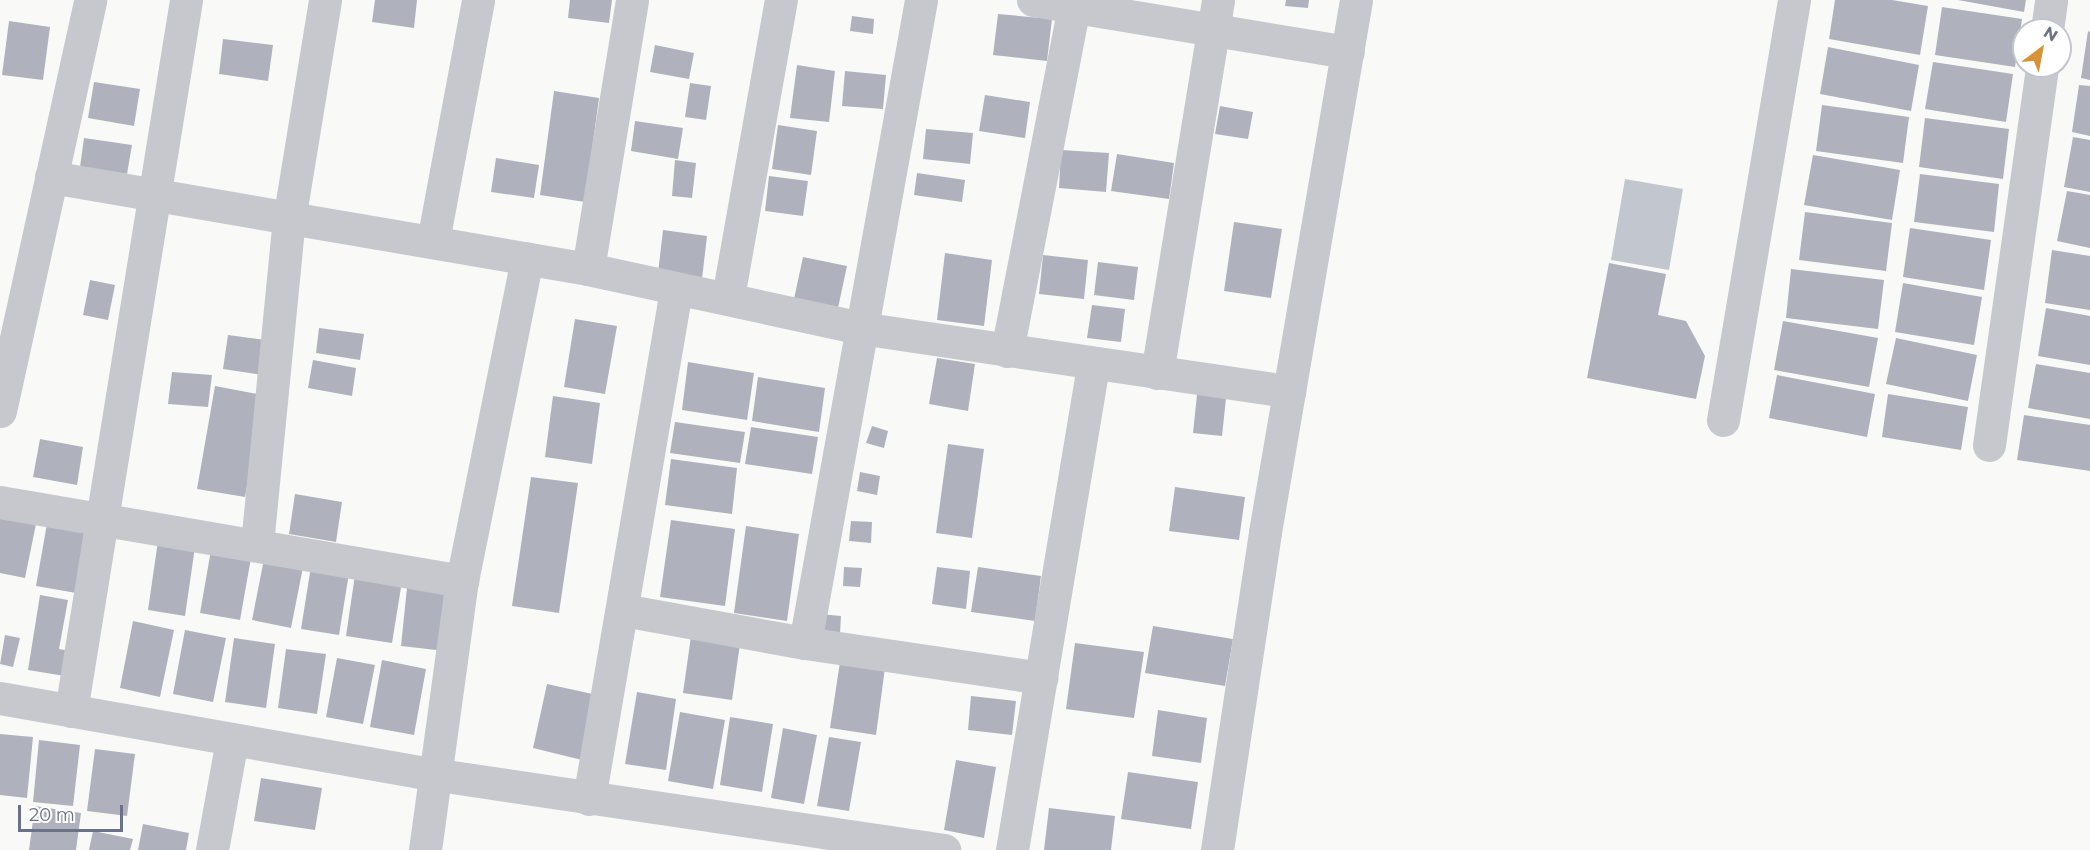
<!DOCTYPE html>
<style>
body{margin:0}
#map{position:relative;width:2090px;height:850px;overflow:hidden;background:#f9faf8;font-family:Montserrat,sans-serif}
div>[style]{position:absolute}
.water>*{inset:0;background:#c2c6ce}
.building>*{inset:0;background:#afb2bc}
.minor>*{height:33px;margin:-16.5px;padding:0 16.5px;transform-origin:16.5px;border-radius:16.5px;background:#c6c8cd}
span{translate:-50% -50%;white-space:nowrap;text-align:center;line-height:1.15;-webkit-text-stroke:6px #fff;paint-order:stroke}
.north{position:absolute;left:2012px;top:18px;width:60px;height:60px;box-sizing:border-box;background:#fff;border:2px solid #c4c6cf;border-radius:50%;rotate:32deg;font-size:16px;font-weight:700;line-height:24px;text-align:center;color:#6b7187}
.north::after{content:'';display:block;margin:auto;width:21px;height:27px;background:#d8933a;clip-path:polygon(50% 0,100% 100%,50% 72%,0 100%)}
.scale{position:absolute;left:18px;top:805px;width:105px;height:27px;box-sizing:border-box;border:3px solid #6b7187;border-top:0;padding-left:8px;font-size:18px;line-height:21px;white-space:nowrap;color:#6b7187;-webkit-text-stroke:4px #fff;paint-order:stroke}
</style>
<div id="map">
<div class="water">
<div style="clip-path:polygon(1625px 179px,1683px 189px,1669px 270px,1611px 260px)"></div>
</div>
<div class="building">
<div style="clip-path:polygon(375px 0,417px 0,414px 28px,372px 22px)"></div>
<div style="clip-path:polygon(570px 0,612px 0,609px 23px,568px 18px)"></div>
<div style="clip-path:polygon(1286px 0,1309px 0,1308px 8px,1285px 6px)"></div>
<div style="clip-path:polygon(1835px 0,1892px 0,1928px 6px,1920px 55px,1829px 39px)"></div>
<div style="clip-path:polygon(1958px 0,2026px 0,2024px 12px)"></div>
<div style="clip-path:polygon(1942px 7px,2022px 19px,2015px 67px,1935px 55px)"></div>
<div style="clip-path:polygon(998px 14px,1052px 19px,1047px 61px,993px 55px)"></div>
<div style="clip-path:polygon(852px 16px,874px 19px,873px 34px,850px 31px)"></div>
<div style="clip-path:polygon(9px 21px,50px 27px,43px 80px,2px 75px)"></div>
<div style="clip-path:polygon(2088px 31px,2090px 32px,2090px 80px,2081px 78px)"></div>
<div style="clip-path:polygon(223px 39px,273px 45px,268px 81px,219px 74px)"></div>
<div style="clip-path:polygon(655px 45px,694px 53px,689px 79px,650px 72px)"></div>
<div style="clip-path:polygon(1828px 47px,1919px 65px,1911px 111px,1820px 94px)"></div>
<div style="clip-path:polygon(1933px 62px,2013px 74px,2006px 122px,1925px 109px)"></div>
<div style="clip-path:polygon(797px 65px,835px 71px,829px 122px,790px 118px)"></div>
<div style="clip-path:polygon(845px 71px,886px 75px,883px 109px,842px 106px)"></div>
<div style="clip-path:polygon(94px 82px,140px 89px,134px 126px,88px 118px)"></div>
<div style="clip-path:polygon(690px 83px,711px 86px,706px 120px,685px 117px)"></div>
<div style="clip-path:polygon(2079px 85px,2090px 86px,2090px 136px,2072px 132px)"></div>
<div style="clip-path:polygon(554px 91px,599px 98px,585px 202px,540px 195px)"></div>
<div style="clip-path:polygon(985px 95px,1030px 102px,1025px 138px,979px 131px)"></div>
<div style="clip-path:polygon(1822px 105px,1909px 117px,1903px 163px,1816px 151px)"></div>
<div style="clip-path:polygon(1220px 106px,1253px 112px,1248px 139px,1215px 134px)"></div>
<div style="clip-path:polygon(1925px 118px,2009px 129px,2003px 179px,1919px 167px)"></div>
<div style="clip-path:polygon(635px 121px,683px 128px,678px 159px,631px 151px)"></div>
<div style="clip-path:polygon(778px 125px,817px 131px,811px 175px,772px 169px)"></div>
<div style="clip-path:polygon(926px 129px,973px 133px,970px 164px,923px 159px)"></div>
<div style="clip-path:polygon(2073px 137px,2090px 140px,2090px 192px,2064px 187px)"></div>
<div style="clip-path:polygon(84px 138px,132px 145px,127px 174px,80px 167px)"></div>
<div style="clip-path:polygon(1061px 150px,1109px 153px,1106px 192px,1059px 188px)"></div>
<div style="clip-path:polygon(1117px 154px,1174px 163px,1169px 199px,1111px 191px)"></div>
<div style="clip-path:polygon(1813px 155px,1900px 170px,1892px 220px,1804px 205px)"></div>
<div style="clip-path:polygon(496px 158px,539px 165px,534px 198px,491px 192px)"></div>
<div style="clip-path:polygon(675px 160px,696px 163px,692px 198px,672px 196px)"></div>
<div style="clip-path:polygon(917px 173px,965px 180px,962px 202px,914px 195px)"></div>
<div style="clip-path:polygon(1920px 174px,1999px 184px,1994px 232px,1914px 222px)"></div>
<div style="clip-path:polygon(769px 176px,808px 181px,803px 216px,765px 211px)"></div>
<div style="clip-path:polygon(2067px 191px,2090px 195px,2090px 248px,2057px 241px)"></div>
<div style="clip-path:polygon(1805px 212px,1892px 223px,1886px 271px,1799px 260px)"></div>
<div style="clip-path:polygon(1234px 222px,1282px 229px,1271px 298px,1224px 291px)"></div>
<div style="clip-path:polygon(1910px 228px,1991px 240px,1984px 290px,1903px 277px)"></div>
<div style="clip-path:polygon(663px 230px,707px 236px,702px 279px,658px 273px)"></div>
<div style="clip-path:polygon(2052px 250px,2090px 256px,2090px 310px,2045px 303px)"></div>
<div style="clip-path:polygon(945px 253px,992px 260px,984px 326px,937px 320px)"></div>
<div style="clip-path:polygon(1043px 255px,1088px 260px,1084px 299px,1039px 294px)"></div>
<div style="clip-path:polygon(803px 257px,847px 266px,838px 308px,794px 299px)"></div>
<div style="clip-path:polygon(1098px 262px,1138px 267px,1134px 300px,1094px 295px)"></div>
<div style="clip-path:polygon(1609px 263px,1666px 274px,1658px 315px,1686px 321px,1705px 356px,1696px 399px,1587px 378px)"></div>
<div style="clip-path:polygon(1791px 269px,1884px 280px,1878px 329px,1786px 318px)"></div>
<div style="clip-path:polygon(90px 280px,115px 285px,108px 320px,83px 315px)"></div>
<div style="clip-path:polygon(1903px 283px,1982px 297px,1974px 345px,1895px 332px)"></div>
<div style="clip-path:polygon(1092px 305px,1125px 309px,1121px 342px,1087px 338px)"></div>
<div style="clip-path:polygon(2046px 308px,2090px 316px,2090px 365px,2038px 356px)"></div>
<div style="clip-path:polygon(575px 319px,617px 326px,605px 394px,564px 387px)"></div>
<div style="clip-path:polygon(1783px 321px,1878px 338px,1869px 387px,1774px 370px)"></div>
<div style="clip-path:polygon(319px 328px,364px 334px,360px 360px,316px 353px)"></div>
<div style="clip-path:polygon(228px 335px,273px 341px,269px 376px,223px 369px)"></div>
<div style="clip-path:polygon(1896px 338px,1977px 355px,1968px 401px,1886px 384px)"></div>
<div style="clip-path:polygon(937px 358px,975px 364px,968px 411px,929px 404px)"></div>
<div style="clip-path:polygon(313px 360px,356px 368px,352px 396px,308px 388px)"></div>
<div style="clip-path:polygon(688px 362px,754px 373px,747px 420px,682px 410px)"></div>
<div style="clip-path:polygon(2036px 364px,2090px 373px,2090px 419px,2028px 408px)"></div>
<div style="clip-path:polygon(172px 372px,212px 375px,208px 407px,168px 404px)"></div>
<div style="clip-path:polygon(1777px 375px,1875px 394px,1867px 437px,1769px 418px)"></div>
<div style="clip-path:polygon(758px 377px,825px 388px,819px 432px,752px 421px)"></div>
<div style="clip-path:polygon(1198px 385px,1227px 389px,1222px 436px,1193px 433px)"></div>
<div style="clip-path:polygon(215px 386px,263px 395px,245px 497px,197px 489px)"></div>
<div style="clip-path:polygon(1888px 394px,1968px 407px,1961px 450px,1882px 437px)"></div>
<div style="clip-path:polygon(553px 396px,600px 403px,592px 464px,545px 457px)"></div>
<div style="clip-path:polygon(2024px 415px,2090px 425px,2090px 471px,2017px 460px)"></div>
<div style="clip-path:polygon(675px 422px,745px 432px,740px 463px,670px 453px)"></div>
<div style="clip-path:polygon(872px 426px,888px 431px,884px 448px,866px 443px)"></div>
<div style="clip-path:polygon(751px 427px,818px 437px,812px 474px,745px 464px)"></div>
<div style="clip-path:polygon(40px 439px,83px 447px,77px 485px,33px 477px)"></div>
<div style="clip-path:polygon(948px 444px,984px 449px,972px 538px,936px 533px)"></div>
<div style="clip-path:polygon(671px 459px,737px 468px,732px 514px,665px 505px)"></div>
<div style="clip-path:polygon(860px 472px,880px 476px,877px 495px,857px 491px)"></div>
<div style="clip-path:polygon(531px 477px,578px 483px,559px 613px,512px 606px)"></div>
<div style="clip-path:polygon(1175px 487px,1245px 497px,1239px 540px,1169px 531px)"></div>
<div style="clip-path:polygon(295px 494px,342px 502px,336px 542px,289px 534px)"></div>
<div style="clip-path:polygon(0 517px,36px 524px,25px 578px,0 573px)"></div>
<div style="clip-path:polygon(48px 518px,94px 527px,82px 594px,36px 586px)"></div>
<div style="clip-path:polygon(671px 520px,735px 529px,725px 606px,660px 597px)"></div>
<div style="clip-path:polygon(851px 521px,872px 522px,871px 543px,849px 541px)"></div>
<div style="clip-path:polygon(746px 526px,799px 534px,787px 621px,734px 613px)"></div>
<div style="clip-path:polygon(158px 541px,195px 547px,185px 616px,148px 610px)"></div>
<div style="clip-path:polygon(266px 549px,305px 557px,291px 628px,252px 620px)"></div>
<div style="clip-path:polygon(211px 550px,251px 558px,240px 620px,200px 613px)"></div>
<div style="clip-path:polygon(312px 560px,350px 567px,339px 635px,301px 629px)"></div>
<div style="clip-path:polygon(844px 567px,862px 568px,860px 587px,843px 586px)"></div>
<div style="clip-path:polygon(937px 567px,970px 571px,966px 609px,932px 604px)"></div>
<div style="clip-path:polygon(978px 567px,1041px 576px,1035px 621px,971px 612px)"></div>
<div style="clip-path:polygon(356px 568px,403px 575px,392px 643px,346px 636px)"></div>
<div style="clip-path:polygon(408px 578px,452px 583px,445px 651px,401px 646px)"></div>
<div style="clip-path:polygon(40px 595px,68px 600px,59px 649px,76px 652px,71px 677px,28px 670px)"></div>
<div style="clip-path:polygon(821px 614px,841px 616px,840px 634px,820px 632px)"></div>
<div style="clip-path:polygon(133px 621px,174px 630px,160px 697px,120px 688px)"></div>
<div style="clip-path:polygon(1153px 626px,1233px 639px,1225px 686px,1145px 673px)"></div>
<div style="clip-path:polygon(185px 630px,226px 638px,213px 702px,173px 694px)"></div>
<div style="clip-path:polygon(5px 635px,20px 638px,13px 667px,0 664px)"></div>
<div style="clip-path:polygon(691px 636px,740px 644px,732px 700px,683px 693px)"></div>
<div style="clip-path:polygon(234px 638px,275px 644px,266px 708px,225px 702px)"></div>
<div style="clip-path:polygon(1075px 643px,1144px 652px,1134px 718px,1066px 709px)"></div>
<div style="clip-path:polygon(286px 649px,326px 654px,317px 714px,278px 708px)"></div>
<div style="clip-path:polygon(337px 658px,375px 665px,363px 724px,326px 717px)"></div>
<div style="clip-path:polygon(382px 660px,426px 669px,414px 735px,370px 727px)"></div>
<div style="clip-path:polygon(840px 662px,885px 668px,876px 735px,830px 728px)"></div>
<div style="clip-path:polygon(547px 684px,597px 695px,582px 760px,533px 748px)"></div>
<div style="clip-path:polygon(637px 692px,676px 699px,666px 770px,625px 764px)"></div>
<div style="clip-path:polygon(971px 696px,1016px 701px,1012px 735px,968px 730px)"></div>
<div style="clip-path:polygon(1158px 710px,1207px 718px,1201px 763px,1152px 756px)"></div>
<div style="clip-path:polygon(680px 712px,725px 720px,713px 789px,668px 781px)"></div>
<div style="clip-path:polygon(730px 717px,773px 724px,762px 792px,720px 785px)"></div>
<div style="clip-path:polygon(783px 728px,817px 735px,804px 804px,771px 798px)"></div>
<div style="clip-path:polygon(0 734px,33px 737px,27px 798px,0 795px)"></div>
<div style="clip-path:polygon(829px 737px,861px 742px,849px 811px,817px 806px)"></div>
<div style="clip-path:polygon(39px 740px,80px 745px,73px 806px,33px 802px)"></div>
<div style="clip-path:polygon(95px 749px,135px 754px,127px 816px,87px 811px)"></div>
<div style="clip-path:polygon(956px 760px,996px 767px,984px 838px,944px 830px)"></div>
<div style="clip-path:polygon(1128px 772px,1198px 782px,1191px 829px,1121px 819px)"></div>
<div style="clip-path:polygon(261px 778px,322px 788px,315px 830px,254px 821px)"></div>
<div style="clip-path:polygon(35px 806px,81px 813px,76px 850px,29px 850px)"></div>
<div style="clip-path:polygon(1049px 808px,1115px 816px,1111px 850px,1044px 850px)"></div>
<div style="clip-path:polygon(143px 824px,189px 833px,186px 850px,138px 850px)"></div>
<div style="clip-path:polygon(93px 831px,133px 839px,130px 850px,89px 850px)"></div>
</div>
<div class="minor">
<div style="left:1033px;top:0;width:319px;rotate:9.4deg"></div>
<div style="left:2047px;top:30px;width:30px;rotate:-82deg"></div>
<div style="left:51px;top:177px;width:545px;rotate:9.72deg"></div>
<div style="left:588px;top:269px;width:278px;rotate:12.2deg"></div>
<div style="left:860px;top:328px;width:434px;rotate:8.4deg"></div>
<div style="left:433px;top:241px;width:245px;rotate:-79.4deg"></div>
<div style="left:588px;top:269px;width:273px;rotate:-80.7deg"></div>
<div style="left:728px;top:297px;width:302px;rotate:-79.9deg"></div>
<div style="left:1007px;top:351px;width:358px;rotate:-79deg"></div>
<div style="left:1157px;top:373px;width:378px;rotate:-80.7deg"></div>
<div style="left:0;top:411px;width:421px;rotate:-77.6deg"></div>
<div style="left:1723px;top:420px;width:426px;rotate:-80.4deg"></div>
<div style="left:1989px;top:445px;width:383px;rotate:-82deg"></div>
<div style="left:0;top:502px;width:469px;rotate:9.7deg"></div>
<div style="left:257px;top:544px;width:326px;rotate:-84.4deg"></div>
<div style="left:289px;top:220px;width:223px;rotate:-80.7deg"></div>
<div style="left:623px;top:610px;width:185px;rotate:10.3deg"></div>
<div style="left:805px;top:643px;width:239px;rotate:8.4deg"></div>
<div style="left:805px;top:643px;width:653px;rotate:-79.77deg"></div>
<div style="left:0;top:698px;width:439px;rotate:10deg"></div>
<div style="left:432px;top:774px;width:518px;rotate:8.44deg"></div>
<div style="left:71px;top:711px;width:720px;rotate:-80.81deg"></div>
<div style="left:589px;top:799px;width:516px;rotate:-80.3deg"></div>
<div style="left:212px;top:850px;width:112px;rotate:-79.7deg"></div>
<div style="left:425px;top:850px;width:272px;rotate:-82.2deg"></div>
<div style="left:462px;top:581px;width:329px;rotate:-78.6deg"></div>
<div style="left:1012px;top:850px;width:493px;rotate:-80.5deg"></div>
<div style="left:1217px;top:850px;width:322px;rotate:-81.4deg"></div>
<div style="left:1265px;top:532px;width:540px;rotate:-80.29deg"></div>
</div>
<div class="north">N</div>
<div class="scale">20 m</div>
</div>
